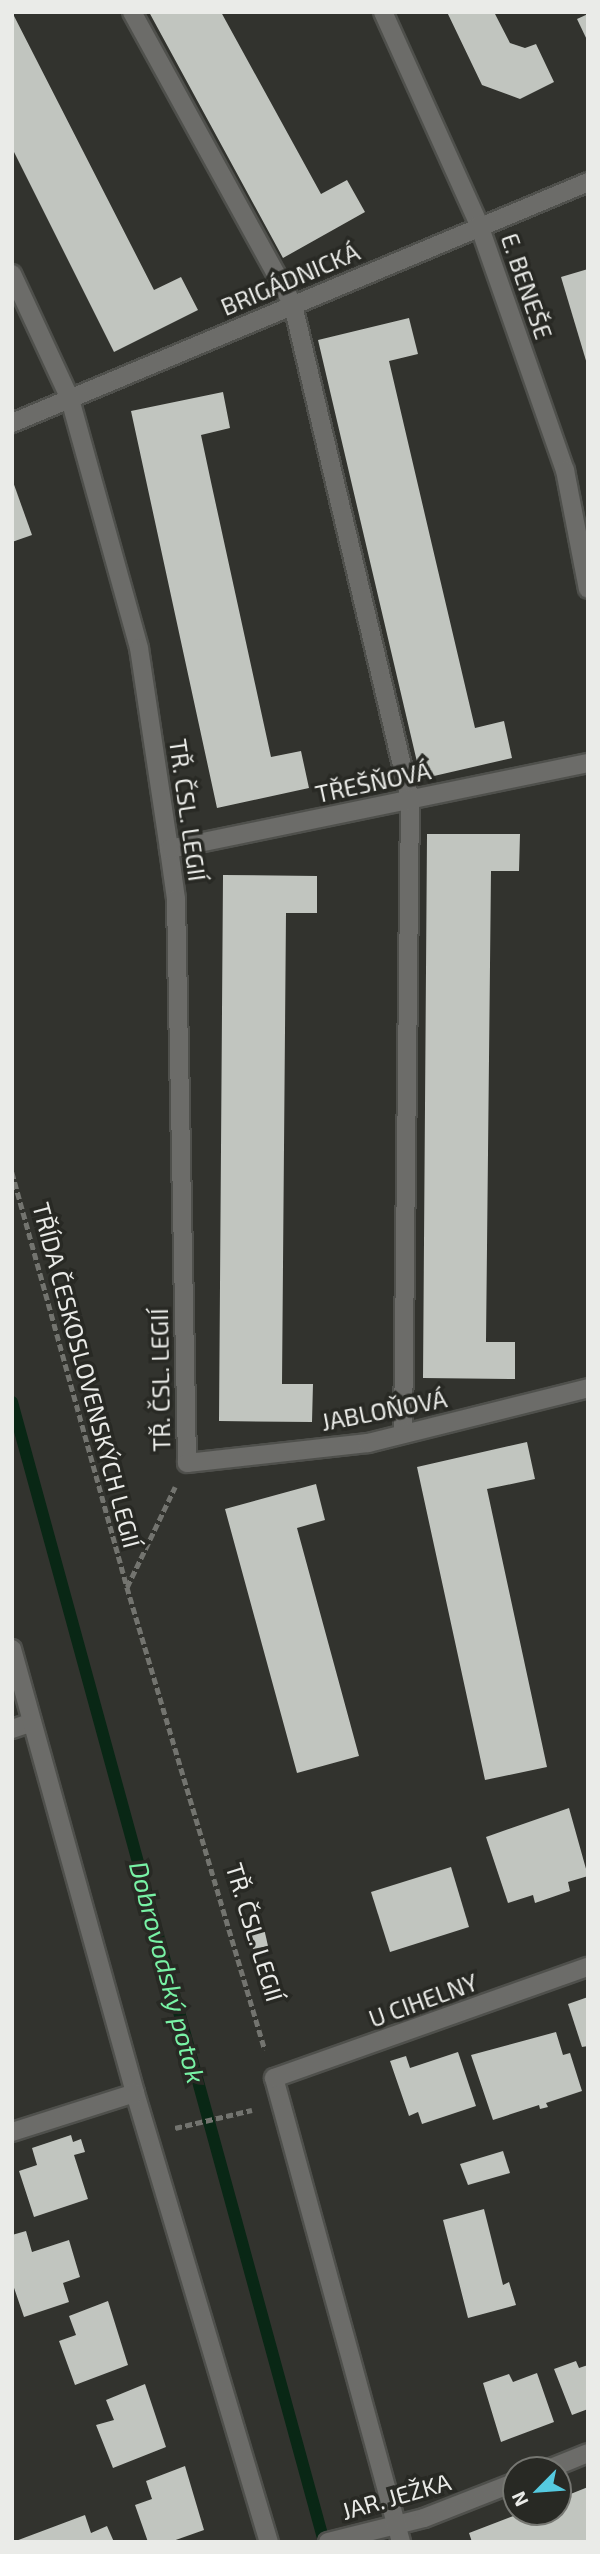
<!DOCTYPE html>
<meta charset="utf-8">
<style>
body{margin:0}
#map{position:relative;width:600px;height:2554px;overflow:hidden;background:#32332e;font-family:"Exo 2",sans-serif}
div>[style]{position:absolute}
.stream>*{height:12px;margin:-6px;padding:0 6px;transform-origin:6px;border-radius:6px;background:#092715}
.building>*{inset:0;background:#c1c5bf}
.path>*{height:4.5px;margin-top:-2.25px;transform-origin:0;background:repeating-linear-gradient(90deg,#73746f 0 7px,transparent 0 10.5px)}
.roads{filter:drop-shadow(2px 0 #4f504c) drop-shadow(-2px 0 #4f504c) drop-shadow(0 2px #4f504c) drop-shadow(0 -2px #4f504c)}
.lane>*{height:18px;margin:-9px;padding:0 9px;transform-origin:9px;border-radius:9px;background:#6c6c69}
.street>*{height:18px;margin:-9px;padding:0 9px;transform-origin:9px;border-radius:9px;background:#6c6c69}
span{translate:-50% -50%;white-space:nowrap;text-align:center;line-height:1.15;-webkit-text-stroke:7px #282924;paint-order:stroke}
.street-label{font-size:24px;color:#eaebe8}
.water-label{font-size:26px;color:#78f2a5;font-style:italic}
.frame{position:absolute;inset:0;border:14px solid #eaebe8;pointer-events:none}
.north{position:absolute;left:502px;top:2456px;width:70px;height:70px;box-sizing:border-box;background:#282924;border:2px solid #767772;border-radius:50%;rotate:245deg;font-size:19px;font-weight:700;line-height:28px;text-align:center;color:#eaebe8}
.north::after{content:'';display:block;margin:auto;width:24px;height:32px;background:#55cae0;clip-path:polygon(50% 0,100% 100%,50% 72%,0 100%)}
</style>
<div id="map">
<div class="stream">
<div style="left:12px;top:1402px;width:1182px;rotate:74.69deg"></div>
</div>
<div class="building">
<div style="clip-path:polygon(12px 12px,154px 290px,181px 277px,198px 310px,114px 352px,12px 148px)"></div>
<div style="clip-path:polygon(149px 12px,221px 12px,321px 194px,347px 180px,365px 212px,283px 258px)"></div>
<div style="clip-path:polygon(447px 12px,494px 12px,510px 43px,525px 48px,536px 44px,554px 82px,520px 99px,482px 85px)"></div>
<div style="clip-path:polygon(588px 14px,588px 42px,577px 19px)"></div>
<div style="clip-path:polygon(588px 269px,588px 364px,587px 364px,561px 277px)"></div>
<div style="clip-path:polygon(409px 318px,418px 354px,389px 361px,432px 545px,475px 728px,504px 721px,512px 758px,421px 779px,318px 340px)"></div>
<div style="clip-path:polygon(223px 392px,230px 428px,201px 435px,211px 482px,271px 757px,301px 751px,309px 788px,217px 808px,131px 411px)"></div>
<div style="clip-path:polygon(12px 479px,32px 535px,12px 542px)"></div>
<div style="clip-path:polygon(427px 834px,520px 834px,519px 871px,491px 871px,486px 1342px,515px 1342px,515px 1379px,423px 1378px)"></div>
<div style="clip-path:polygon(223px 875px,317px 876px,317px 913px,286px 913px,282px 1384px,313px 1384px,312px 1422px,219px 1421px)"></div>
<div style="clip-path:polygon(527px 1442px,535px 1479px,487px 1489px,547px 1767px,485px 1780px,417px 1467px)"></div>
<div style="clip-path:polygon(316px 1484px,325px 1520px,297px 1528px,359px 1756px,297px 1773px,225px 1509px)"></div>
<div style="clip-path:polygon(569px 1808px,588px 1876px,568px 1882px,570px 1891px,535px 1903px,533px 1895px,508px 1903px,486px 1837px)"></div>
<div style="clip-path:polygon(451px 1867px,469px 1927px,390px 1952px,371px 1892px)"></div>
<div style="clip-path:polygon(263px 1924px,268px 1946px,253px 1949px,247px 1928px)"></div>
<div style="clip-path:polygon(588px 1997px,588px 2046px,582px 2047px,568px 2004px)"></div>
<div style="clip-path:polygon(556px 2032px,563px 2055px,570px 2053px,582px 2091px,546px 2103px,548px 2107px,540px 2109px,539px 2105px,493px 2120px,471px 2055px)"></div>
<div style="clip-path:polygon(458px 2052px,476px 2106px,422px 2124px,418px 2112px,409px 2116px,390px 2061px,406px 2056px,410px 2068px)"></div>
<div style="clip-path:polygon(71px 2135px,73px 2142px,81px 2139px,85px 2152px,74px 2155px,88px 2199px,34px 2217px,19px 2171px,37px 2165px,32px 2148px)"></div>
<div style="clip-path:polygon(503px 2151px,510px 2173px,468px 2185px,460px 2164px)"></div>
<div style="clip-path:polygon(484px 2209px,503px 2285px,509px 2282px,516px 2305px,468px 2318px,443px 2220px)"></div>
<div style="clip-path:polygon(26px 2231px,32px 2252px,69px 2240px,80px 2277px,63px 2283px,69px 2302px,24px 2317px,12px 2282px,12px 2235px)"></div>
<div style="clip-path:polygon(108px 2301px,128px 2365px,75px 2385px,59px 2341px,76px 2335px,69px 2316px)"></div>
<div style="clip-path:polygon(576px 2361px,579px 2368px,588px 2365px,588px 2409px,572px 2415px,554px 2369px)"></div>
<div style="clip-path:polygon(537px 2373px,554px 2422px,501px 2442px,483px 2383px,509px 2374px,513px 2382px)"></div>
<div style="clip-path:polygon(145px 2384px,166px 2447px,113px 2468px,96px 2425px,114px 2420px,106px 2400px)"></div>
<div style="clip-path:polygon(185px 2466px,204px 2530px,170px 2542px,148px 2542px,135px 2505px,152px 2499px,146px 2481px)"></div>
<div style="clip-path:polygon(588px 2487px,588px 2541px,472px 2542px,469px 2533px,524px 2512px,558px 2512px,558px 2499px)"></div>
<div style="clip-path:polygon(85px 2515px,91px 2533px,107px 2526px,114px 2542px,13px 2542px)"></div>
</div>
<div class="path">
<div style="left:12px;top:1172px;width:431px;rotate:74.5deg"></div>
<div style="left:127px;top:1587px;width:483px;rotate:73.4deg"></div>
<div style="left:127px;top:1587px;width:111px;rotate:-64.4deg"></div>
<div style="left:175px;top:2128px;width:79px;rotate:-13.2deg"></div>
</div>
<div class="roads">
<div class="lane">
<div style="left:132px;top:12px;width:334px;rotate:61.2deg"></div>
<div style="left:293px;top:305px;width:508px;rotate:76.68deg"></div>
<div style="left:410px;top:799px;width:635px;rotate:90.63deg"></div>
<div style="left:12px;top:1729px;width:21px;rotate:-19deg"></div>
</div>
<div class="street">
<div style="left:383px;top:12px;width:234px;rotate:65.7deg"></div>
<div style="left:479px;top:225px;width:260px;rotate:70.7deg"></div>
<div style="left:565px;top:470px;width:121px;rotate:79.1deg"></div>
<div style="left:12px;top:274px;width:138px;rotate:65.1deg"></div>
<div style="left:70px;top:399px;width:258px;rotate:74.5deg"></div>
<div style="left:139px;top:648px;width:203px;rotate:81.5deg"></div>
<div style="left:169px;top:849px;width:50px;rotate:82deg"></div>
<div style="left:176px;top:899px;width:564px;rotate:88.88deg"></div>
<div style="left:187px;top:1463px;width:182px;rotate:-6.3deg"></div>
<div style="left:368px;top:1443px;width:227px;rotate:-14deg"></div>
<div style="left:12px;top:423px;width:624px;rotate:-22.7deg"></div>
<div style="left:169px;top:849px;width:428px;rotate:-11.6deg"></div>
<div style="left:12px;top:1649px;width:461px;rotate:74.5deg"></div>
<div style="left:135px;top:2093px;width:469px;rotate:73.4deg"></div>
<div style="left:12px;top:2132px;width:129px;rotate:-17.6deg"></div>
<div style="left:546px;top:2470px;width:45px;rotate:-22deg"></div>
<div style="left:328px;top:2542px;width:99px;rotate:-14deg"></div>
<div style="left:424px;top:2518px;width:99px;rotate:-21.4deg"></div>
<div style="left:401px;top:2542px;width:481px;rotate:-105.3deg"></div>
<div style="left:274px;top:2078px;width:333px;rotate:-19.5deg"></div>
</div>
</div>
<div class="street-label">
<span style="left:290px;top:279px;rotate:-23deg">BRIGÁDNICKÁ</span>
<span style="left:527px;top:286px;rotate:71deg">E. BENEŠE</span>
<span style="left:373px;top:782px;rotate:-12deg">TŘEŠŇOVÁ</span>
<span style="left:188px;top:810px;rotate:82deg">TŘ. ČSL. LEGIÍ</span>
<span style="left:87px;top:1375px;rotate:75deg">TŘÍDA ČESKOSLOVENSKÝCH LEGIÍ</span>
<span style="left:160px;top:1380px;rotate:-91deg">TŘ. ČSL. LEGIÍ</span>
<span style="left:384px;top:1410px;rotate:-11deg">JABLOŇOVÁ</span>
<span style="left:255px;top:1932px;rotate:73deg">TŘ. ČSL. LEGIÍ</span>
<span style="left:423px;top:2000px;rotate:-20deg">U CIHELNY</span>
<span style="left:396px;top:2496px;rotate:-16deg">JAR. JEŽKA</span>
</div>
<div class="water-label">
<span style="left:168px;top:1972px;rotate:75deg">Dobrovodský potok</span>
</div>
<div class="frame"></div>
<div class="north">N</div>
</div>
